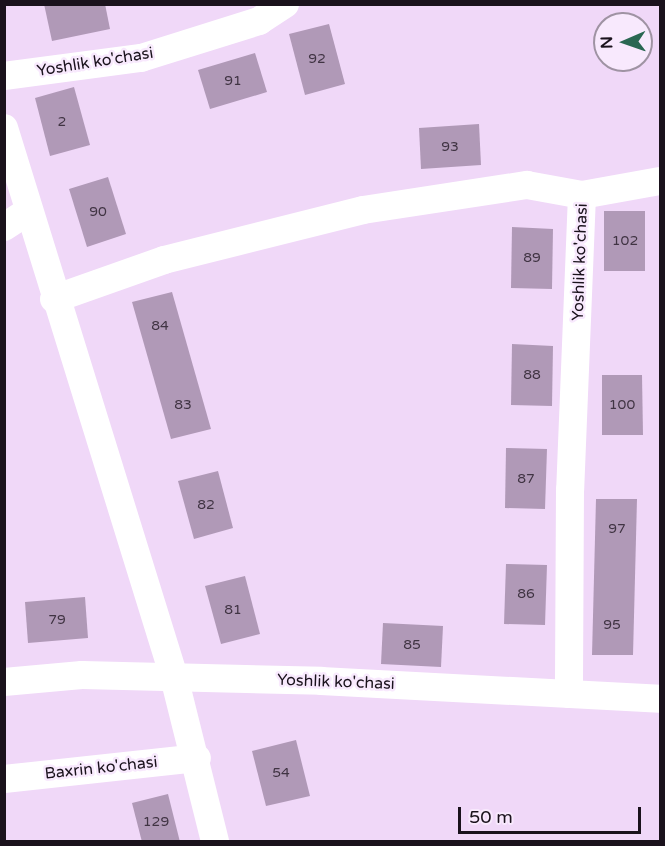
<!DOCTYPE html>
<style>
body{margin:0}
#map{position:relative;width:665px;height:846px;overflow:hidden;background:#f0d8f8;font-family:"Varela Round",sans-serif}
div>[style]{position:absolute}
.building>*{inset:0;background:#b099b7}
.minor>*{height:28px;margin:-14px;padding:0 14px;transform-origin:14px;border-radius:14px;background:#fff}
span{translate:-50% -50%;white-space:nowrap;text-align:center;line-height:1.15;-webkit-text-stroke:5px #f8e9fd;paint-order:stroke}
.number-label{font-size:14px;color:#403443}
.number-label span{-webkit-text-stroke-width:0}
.street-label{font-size:16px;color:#1a121c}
.frame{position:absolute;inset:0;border:6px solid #1a121c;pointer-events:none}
.north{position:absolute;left:593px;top:12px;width:60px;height:60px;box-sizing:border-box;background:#f8e9fd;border:2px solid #9f93a3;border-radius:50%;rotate:268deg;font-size:16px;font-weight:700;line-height:24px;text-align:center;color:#1a121c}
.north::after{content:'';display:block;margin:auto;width:21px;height:27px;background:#2a6752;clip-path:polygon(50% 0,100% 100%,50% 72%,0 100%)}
.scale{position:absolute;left:458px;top:807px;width:183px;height:27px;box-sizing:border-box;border:3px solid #1a121c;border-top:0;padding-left:8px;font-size:18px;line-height:21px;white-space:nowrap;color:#1a121c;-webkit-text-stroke:4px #f8e9fd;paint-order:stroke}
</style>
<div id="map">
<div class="building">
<div style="clip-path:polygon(44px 4px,105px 4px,110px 29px,52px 41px)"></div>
<div style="clip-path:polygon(329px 24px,345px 84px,305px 95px,289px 34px)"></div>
<div style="clip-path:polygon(255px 53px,267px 92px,210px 109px,198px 70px)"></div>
<div style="clip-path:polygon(74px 87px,90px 145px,50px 156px,35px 98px)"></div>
<div style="clip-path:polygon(479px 124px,481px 165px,421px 169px,419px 128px)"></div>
<div style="clip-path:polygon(108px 177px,126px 234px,87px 247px,69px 189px)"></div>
<div style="clip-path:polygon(604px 211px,645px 211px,645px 271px,604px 271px)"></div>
<div style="clip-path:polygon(512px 227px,553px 229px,552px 289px,511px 288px)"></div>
<div style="clip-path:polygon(172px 292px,211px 429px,171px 439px,132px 302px)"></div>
<div style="clip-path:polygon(512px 344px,553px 346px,552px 406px,511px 405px)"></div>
<div style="clip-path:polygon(602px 375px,642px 375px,643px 435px,602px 435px)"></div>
<div style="clip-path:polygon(506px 448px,547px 449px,545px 509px,505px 508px)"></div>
<div style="clip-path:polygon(218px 471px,233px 528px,194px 539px,178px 481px)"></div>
<div style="clip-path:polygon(596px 499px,637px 499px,633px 655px,592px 655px)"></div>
<div style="clip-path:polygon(506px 564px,547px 565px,545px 625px,504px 624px)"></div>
<div style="clip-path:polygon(245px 576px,260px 634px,221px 644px,205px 586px)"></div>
<div style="clip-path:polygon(85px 597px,88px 638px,28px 643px,25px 602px)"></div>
<div style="clip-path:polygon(383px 623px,443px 626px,441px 667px,381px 664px)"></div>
<div style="clip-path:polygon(296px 740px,310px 796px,266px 806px,252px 751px)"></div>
<div style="clip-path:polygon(168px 794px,180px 842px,142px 842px,132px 803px)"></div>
</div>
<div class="minor">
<div style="left:4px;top:76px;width:138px;rotate:-7.5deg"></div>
<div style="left:141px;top:58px;width:124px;rotate:-17.4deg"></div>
<div style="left:259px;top:21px;width:31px;rotate:-33deg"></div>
<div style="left:4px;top:128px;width:575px;rotate:72.79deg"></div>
<div style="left:174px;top:677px;width:170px;rotate:76deg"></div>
<div style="left:582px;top:195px;width:79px;rotate:-10.2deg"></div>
<div style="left:4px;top:227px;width:27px;rotate:-33deg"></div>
<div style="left:54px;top:299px;width:117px;rotate:-19.5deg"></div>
<div style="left:164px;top:260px;width:205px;rotate:-14.1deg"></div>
<div style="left:363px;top:210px;width:166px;rotate:-8.7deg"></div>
<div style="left:527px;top:185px;width:56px;rotate:10.3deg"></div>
<div style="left:582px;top:195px;width:295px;rotate:92.3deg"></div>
<div style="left:570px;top:490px;width:204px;rotate:90.3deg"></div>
<div style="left:4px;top:682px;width:78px;rotate:-5.1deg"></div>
<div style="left:82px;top:675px;width:239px;rotate:1.4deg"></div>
<div style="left:321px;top:681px;width:339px;rotate:3deg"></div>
<div style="left:4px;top:779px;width:194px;rotate:-6.2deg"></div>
</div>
<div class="number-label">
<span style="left:317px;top:59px">92</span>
<span style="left:233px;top:81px">91</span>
<span style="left:62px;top:122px">2</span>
<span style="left:450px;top:147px">93</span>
<span style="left:98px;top:212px">90</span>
<span style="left:625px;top:241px">102</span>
<span style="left:532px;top:258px">89</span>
<span style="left:160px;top:326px">84</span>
<span style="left:532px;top:375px">88</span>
<span style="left:183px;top:405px">83</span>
<span style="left:622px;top:405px">100</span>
<span style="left:526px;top:479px">87</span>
<span style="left:206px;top:505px">82</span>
<span style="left:617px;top:529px">97</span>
<span style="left:526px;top:594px">86</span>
<span style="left:233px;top:610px">81</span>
<span style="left:57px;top:620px">79</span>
<span style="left:612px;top:625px">95</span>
<span style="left:412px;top:645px">85</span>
<span style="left:281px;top:773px">54</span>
<span style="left:156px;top:822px">129</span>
</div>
<div class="street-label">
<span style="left:95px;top:62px;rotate:-9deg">Yoshlik ko'chasi</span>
<span style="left:580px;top:262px;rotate:-88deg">Yoshlik ko'chasi</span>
<span style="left:336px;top:682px;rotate:2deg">Yoshlik ko'chasi</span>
<span style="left:101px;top:768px;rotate:-6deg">Baxrin ko'chasi</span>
</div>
<div class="frame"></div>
<div class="north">N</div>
<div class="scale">50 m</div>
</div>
